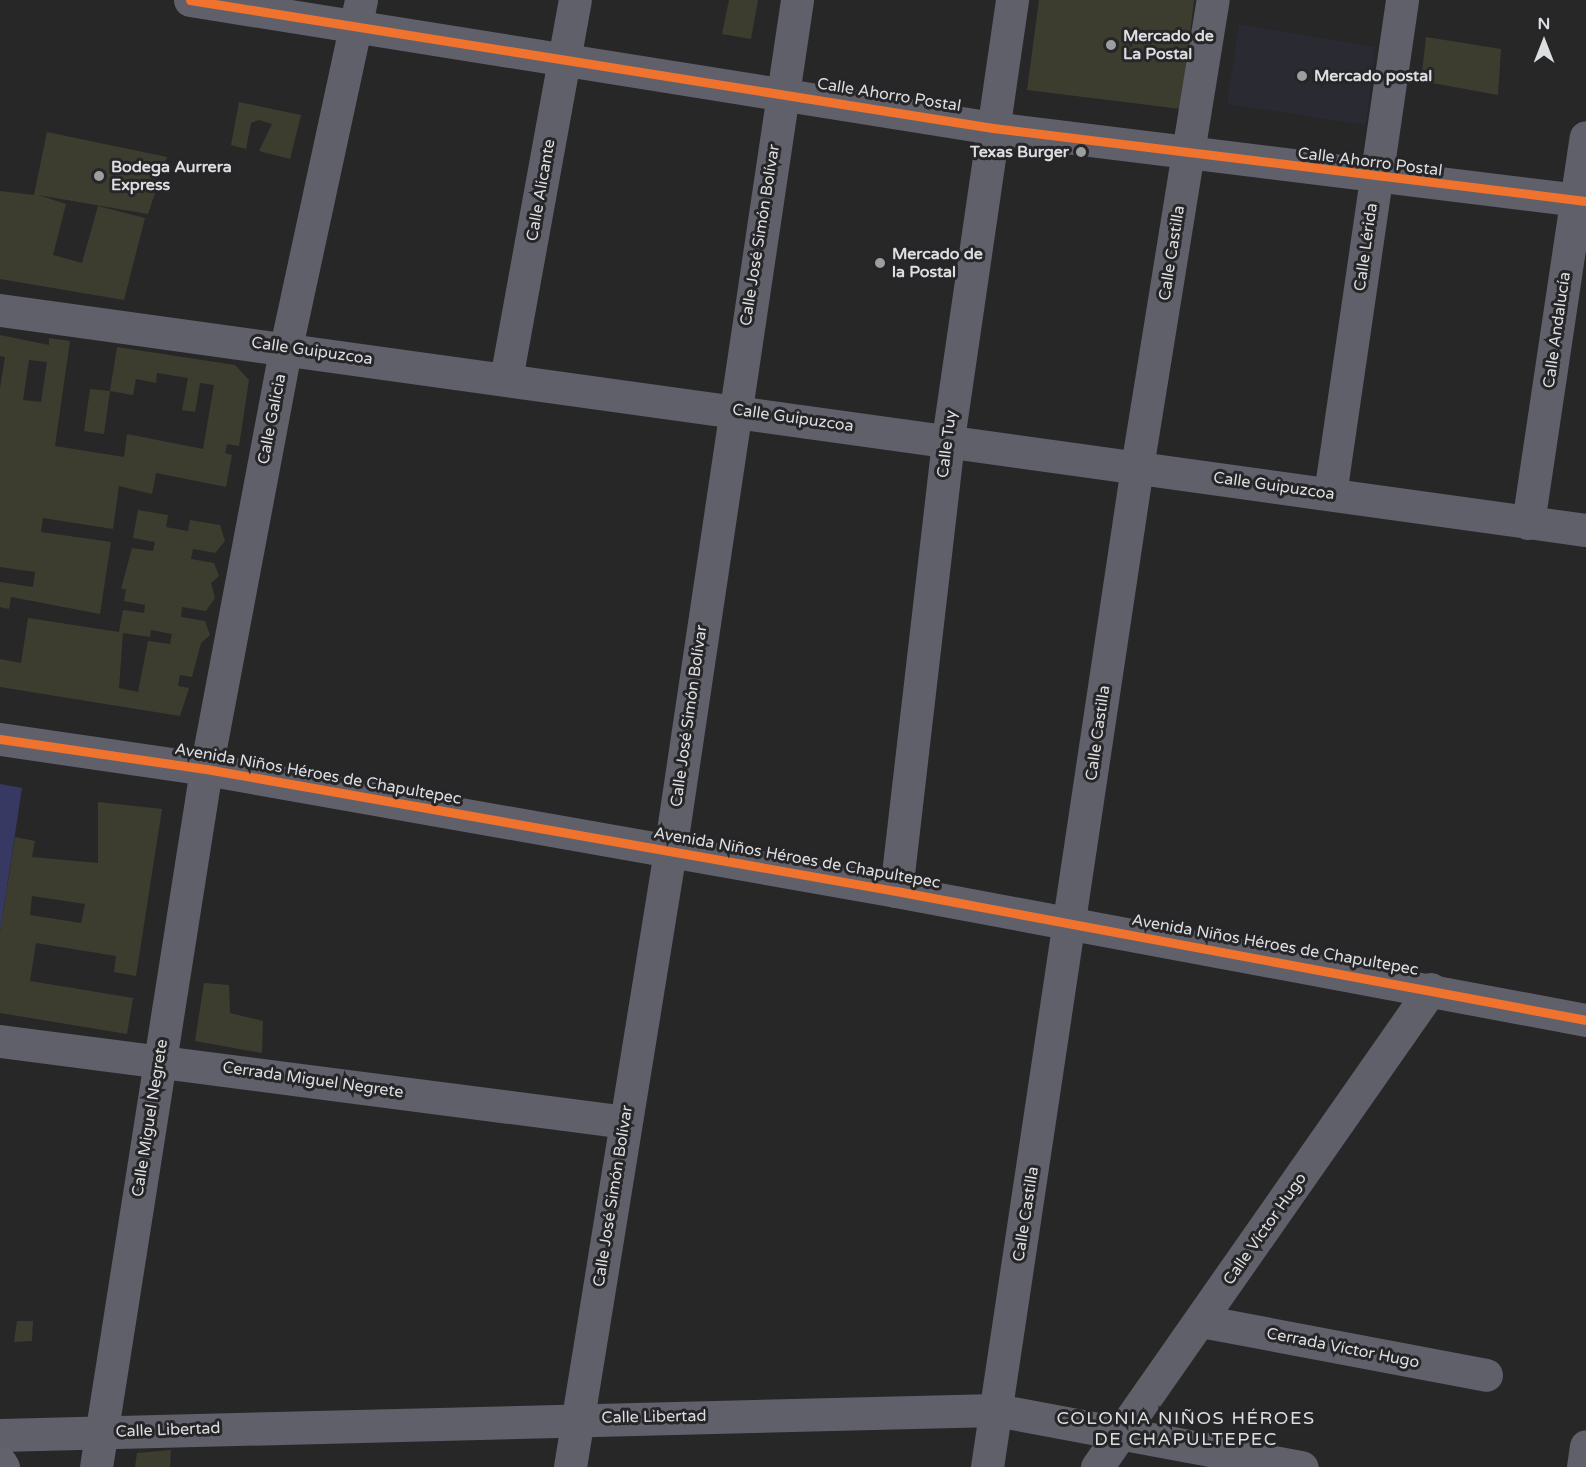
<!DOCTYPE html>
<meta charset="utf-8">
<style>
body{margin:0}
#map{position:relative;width:1586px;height:1467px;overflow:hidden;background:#272728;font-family:"Varela Round",sans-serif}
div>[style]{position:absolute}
.built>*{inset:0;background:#2a2a32}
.green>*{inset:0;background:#383963}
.building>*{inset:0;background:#3d3d2f}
.minor>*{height:33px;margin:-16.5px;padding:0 16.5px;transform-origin:16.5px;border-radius:16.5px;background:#5f6069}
.tertiary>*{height:33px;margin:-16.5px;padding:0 16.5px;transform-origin:16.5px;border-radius:16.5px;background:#5f6069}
.secondary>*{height:33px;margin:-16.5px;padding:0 16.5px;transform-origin:16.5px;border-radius:16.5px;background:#62626c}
.cycleway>*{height:9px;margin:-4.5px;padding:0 4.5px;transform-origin:4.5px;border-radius:4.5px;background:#ef722f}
.dots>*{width:16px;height:16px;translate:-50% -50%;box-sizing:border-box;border:3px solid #262629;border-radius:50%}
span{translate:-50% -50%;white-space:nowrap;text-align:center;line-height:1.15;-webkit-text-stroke:6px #262629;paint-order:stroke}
.poi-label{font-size:16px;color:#dddee0;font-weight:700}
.left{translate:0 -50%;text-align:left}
.right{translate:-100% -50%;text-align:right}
.street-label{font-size:16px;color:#dddee0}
.neighbourhood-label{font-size:18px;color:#dddee0;letter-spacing:1.5px}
.north{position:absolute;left:1514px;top:12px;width:60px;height:60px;-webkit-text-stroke:4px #262629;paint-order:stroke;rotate:0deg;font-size:16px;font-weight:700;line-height:24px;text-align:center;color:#dddee0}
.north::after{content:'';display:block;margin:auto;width:21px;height:27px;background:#dddee0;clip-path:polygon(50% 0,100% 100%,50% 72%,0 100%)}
</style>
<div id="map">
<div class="built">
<div style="clip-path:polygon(1239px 24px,1375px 47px,1366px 125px,1227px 104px)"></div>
</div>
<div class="green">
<div style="clip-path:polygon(0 784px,22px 788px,0 933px)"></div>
</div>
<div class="building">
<div style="clip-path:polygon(729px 0,758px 0,751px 39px,722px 34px)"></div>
<div style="clip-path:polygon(1039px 0,1194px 0,1181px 109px,1027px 90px)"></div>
<div style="clip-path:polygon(1426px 37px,1501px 49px,1498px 95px,1421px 81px)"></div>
<div style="clip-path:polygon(239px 102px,301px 115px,290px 159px,259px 151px,272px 124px,259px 120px,251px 123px,246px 149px,231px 145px)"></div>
<div style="clip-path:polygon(47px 132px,167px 157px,148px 214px,38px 195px,66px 204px,53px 255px,82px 263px,98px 206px,145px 218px,124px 300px,0 279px,0 191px,34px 195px)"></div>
<div style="clip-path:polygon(evenodd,0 335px,49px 345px,49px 338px,70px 341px,55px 446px,124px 457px,127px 434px,203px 449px,214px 385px,200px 383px,195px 412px,182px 410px,188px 378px,157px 373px,156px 383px,136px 379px,133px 395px,110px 391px,117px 347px,235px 365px,249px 380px,239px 446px,227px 444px,225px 453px,232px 455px,226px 487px,156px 473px,152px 494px,119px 486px,113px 529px,43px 518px,41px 532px,111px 542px,100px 614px,11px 597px,9px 609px,0 607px,0 582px,33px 587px,35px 572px,0 567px,0 388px,5px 357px,0 356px,0 335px,29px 360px,47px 362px,41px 402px,23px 400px,29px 360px)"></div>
<div style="clip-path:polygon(90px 389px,110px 391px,104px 434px,84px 431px)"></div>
<div style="clip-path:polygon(evenodd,138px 510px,168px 515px,166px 527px,188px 531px,190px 520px,220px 525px,225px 541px,215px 553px,193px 549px,191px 559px,214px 563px,219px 576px,211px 583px,215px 598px,206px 611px,182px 607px,181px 617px,205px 621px,210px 635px,201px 643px,192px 677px,180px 675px,178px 686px,189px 688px,180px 716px,0 687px,0 659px,21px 663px,28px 618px,119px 632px,123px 610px,144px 613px,145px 605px,124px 601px,126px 589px,121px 589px,132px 548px,153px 551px,155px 542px,133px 538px,138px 510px,151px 630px,172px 634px,170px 644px,148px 641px,138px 692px,119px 688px,123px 633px,150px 637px,151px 630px)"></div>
<div style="clip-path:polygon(evenodd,98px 802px,162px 809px,136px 976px,114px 972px,116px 956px,36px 943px,30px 981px,133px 998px,127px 1034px,0 1013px,0 933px,15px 837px,35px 841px,32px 857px,98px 863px,98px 802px,32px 896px,85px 904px,81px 923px,30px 915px,32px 896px)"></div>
<div style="clip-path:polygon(204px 983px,229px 985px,230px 1013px,263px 1021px,262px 1053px,195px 1041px)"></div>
<div style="clip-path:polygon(17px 1321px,33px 1321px,32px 1341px,14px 1342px)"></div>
<div style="clip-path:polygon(171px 1450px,170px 1467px,135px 1467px,137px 1453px)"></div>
</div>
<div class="minor">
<div style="left:190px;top:0;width:813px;rotate:9.06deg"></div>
<div style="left:993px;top:128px;width:597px;rotate:7.02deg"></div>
<div style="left:0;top:310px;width:1601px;rotate:7.9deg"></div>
<div style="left:506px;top:379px;width:385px;rotate:-79.7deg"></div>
<div style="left:1330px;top:494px;width:499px;rotate:-81.7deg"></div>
<div style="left:1528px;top:523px;width:390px;rotate:-81.5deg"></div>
<div style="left:896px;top:891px;width:455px;rotate:-83.4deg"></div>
<div style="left:948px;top:439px;width:444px;rotate:-81.7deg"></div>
<div style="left:0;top:1041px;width:630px;rotate:7.38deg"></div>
<div style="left:1201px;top:1321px;width:290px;rotate:10.7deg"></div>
<div style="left:0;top:1435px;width:996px;rotate:-1.44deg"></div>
<div style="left:996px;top:1410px;width:311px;rotate:10.6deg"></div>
<div style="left:96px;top:1467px;width:707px;rotate:-81.04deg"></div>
<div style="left:206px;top:769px;width:430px;rotate:-79.3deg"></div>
<div style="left:286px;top:347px;width:355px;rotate:-77.8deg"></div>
<div style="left:987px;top:1467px;width:1011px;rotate:-81.47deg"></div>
<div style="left:1137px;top:467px;width:473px;rotate:-80.8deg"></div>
<div style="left:1097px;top:1467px;width:583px;rotate:-55.06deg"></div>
<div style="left:1583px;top:1467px;width:21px;rotate:-82deg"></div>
</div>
<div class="tertiary">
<div style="left:0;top:739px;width:208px;rotate:8.3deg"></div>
<div style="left:206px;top:769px;width:701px;rotate:10.03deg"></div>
<div style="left:896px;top:891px;width:702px;rotate:10.59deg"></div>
<div style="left:570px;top:1467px;width:624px;rotate:-80.78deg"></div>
<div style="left:670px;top:851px;width:860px;rotate:-81.51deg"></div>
</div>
<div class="secondary">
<div style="left:0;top:1462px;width:6px;rotate:59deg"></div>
</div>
<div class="cycleway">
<div style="left:190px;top:0;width:813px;rotate:9.06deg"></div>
<div style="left:993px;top:128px;width:597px;rotate:7.02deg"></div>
<div style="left:0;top:739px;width:208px;rotate:8.3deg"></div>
<div style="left:206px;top:769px;width:701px;rotate:10.03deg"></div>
<div style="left:896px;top:891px;width:702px;rotate:10.59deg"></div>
</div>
<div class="dots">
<div style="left:1111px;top:45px;background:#9d9ea0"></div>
<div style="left:1302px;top:76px;background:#9d9ea0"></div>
<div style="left:1081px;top:152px;background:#9d9ea0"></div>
<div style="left:99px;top:176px;background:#9d9ea0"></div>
<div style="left:880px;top:263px;background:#9d9ea0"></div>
</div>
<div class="poi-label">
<span class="left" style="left:1123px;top:45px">Mercado de<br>La Postal</span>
<span class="left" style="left:1314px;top:76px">Mercado postal</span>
<span class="right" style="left:1069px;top:152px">Texas Burger</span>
<span class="left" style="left:111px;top:176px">Bodega Aurrera<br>Express</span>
<span class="left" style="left:892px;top:263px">Mercado de<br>la Postal</span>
</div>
<div class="street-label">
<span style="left:889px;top:95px;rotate:9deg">Calle Ahorro Postal</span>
<span style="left:1370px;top:162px;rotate:7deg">Calle Ahorro Postal</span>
<span style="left:541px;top:190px;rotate:-80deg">Calle Alicante</span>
<span style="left:760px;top:235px;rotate:-81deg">Calle José Simón Bolívar</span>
<span style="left:1366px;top:247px;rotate:-82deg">Calle Lérida</span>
<span style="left:1172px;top:253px;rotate:-81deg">Calle Castilla</span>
<span style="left:1557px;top:330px;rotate:-82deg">Calle Andalucía</span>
<span style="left:312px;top:351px;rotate:8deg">Calle Guipuzcoa</span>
<span style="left:793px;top:418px;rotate:8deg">Calle Guipuzcoa</span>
<span style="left:272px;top:419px;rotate:-79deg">Calle Galicia</span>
<span style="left:947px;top:444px;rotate:-83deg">Calle Tuy</span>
<span style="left:1274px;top:486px;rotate:8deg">Calle Guipuzcoa</span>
<span style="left:689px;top:716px;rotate:-82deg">Calle José Simón Bolívar</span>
<span style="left:1098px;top:733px;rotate:-82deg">Calle Castilla</span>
<span style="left:318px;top:774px;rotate:10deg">Avenida Niños Héroes de Chapultepec</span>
<span style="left:797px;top:858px;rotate:10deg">Avenida Niños Héroes de Chapultepec</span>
<span style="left:1275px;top:945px;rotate:10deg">Avenida Niños Héroes de Chapultepec</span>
<span style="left:313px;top:1080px;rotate:8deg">Cerrada Miguel Negrete</span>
<span style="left:150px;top:1118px;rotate:-81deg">Calle Miguel Negrete</span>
<span style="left:613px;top:1196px;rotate:-81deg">Calle José Simón Bolívar</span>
<span style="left:1026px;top:1214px;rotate:-81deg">Calle Castilla</span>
<span style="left:1265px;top:1229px;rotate:-55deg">Calle Víctor Hugo</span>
<span style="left:1343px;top:1348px;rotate:11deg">Cerrada Víctor Hugo</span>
<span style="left:654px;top:1417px;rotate:-1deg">Calle Libertad</span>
<span style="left:168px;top:1430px;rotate:-2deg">Calle Libertad</span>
</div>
<div class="neighbourhood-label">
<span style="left:1186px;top:1429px">COLONIA NIÑOS HÉROES<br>DE CHAPULTEPEC</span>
</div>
<div class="north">N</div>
</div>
